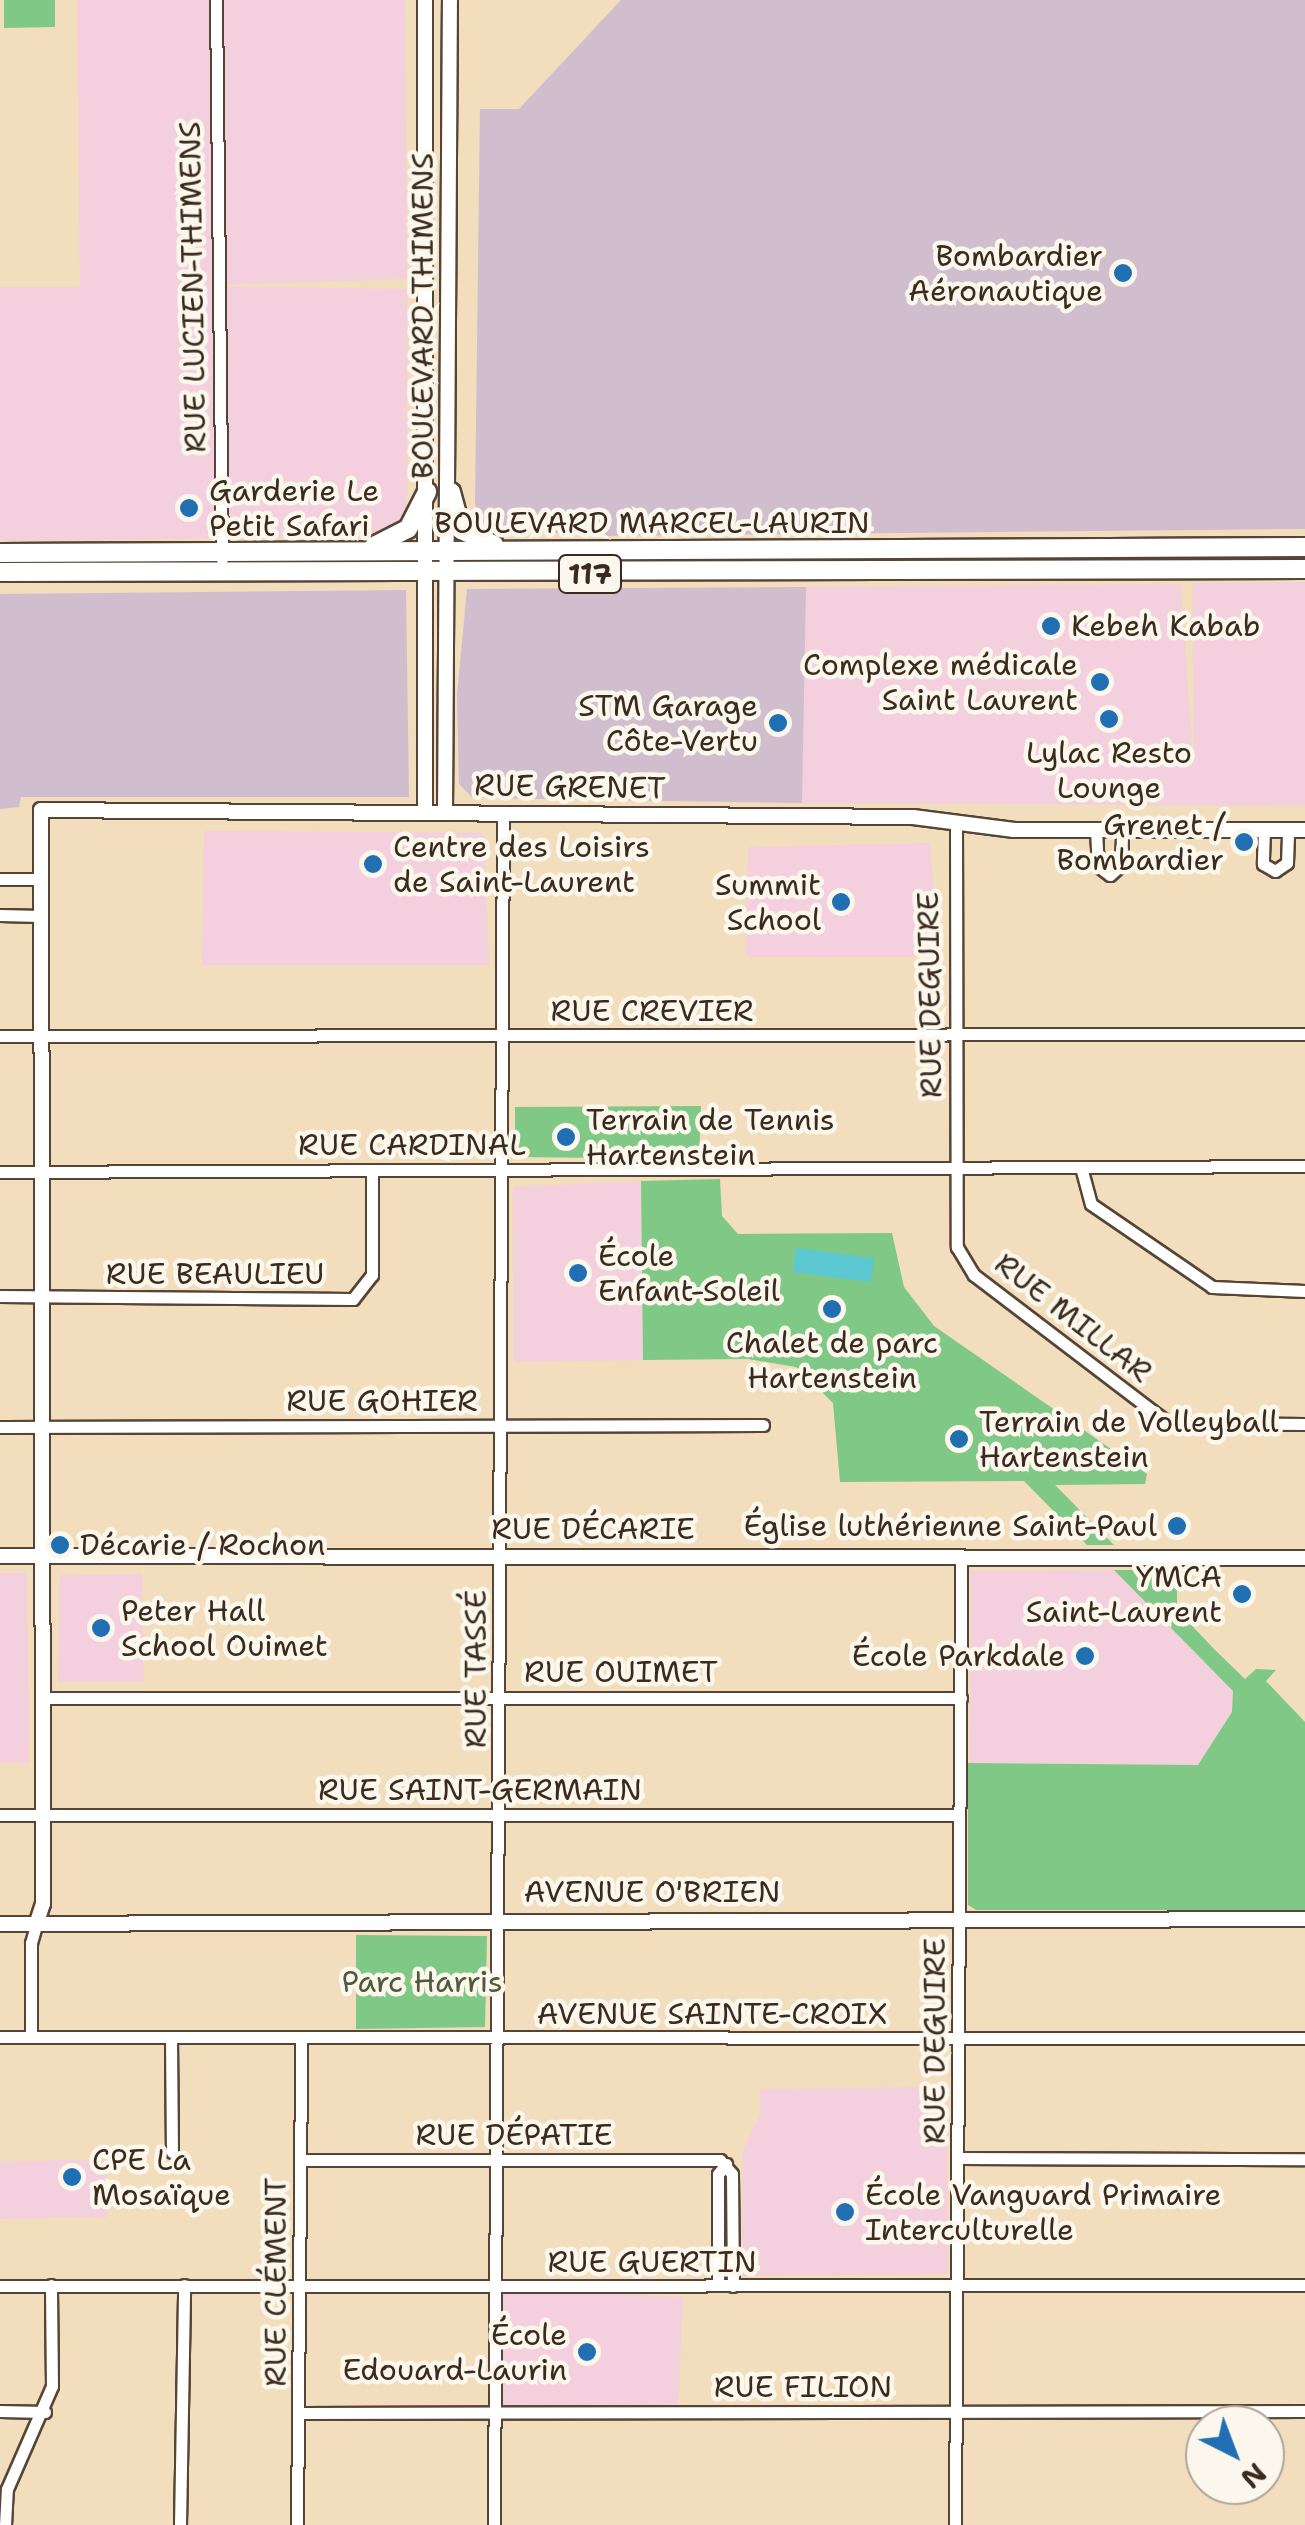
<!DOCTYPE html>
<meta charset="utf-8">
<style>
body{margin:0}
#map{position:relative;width:1305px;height:2525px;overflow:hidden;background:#f2ddbd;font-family:"Shantell Sans",sans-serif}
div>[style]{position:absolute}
.built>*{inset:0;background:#f4cfdd}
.industrial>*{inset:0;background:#d0bdcd}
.green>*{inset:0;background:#7fc885}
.water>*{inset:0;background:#5cc9d2}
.roads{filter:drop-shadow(2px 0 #564536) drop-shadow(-2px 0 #564536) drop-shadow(0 2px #564536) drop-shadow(0 -2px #564536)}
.minor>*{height:11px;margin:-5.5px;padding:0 5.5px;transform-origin:5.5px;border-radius:5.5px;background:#fff}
.tertiary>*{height:14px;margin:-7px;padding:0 7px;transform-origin:7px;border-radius:7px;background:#fff}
.primary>*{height:18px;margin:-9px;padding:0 9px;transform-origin:9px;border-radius:9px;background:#fff}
.dots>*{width:28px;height:28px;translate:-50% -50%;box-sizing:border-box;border:5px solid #fbf7ec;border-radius:50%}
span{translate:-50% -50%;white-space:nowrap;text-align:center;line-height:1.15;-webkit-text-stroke:9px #fbf7ec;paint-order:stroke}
.shield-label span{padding:2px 8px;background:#fbf7ec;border:2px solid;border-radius:8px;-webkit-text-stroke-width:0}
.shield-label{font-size:28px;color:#3b2a1e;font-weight:700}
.poi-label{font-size:30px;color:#3b2a1e}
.right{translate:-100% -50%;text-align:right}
.left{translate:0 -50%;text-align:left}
.street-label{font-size:30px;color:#3b2a1e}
.park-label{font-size:30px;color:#4f593d}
.north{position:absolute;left:1185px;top:2405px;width:100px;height:100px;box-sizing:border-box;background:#fbf7ec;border:2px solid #aea59a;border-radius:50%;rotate:138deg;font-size:28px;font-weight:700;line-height:40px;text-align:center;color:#3b2a1e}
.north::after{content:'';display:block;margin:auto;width:35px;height:45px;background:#1f6fb2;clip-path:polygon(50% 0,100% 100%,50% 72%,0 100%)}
</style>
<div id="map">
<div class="built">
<div style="clip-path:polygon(77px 0,405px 0,407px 279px,189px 286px,407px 289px,407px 514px,384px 536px,0 541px,0 287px,80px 287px)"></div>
<div style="clip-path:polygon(1305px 582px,1305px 806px,802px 803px,806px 587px,1181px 584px,1194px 777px,1193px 583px)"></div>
<div style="clip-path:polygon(204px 831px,483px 833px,489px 965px,202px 965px)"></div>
<div style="clip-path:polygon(930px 843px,938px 957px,746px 957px,748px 847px)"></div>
<div style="clip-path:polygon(641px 1181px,643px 1360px,514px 1362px,513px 1187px)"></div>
<div style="clip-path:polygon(1114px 1570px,1233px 1691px,1233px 1712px,1198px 1765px,970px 1763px,971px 1571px)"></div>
<div style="clip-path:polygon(0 1573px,27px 1573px,29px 1763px,0 1762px)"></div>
<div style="clip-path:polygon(142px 1574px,143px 1682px,58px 1682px,60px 1575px)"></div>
<div style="clip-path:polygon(947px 2087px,948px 2274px,742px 2276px,743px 2150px,760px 2114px,760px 2089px)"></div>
<div style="clip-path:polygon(106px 2159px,107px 2217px,0 2219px,0 2162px)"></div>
<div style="clip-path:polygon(494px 2288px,683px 2297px,678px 2404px,495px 2410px)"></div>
</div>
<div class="industrial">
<div style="clip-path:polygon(621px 0,1305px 0,1305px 529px,600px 536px,486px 528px,475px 504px,480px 109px,519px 109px)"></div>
<div style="clip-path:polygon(806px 587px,802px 803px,473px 798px,459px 784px,457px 695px,467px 589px)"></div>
<div style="clip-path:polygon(406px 590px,409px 797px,21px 797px,19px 807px,0 809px,0 594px)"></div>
</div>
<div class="green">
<div style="clip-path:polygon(4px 0,55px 0,55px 27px,4px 28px)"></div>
<div style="clip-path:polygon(701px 1106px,699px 1159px,515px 1157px,515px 1107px)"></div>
<div style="clip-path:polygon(720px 1179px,722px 1216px,738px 1234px,892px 1233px,904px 1287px,934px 1326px,1147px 1474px,1145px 1484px,1055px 1485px,1114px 1545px,1087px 1545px,1024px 1481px,840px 1482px,833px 1403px,796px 1367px,748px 1359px,643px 1360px,641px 1181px)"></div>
<div style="clip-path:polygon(1114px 1570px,1177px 1570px,1177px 1610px,1214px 1649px,1245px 1679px,1256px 1669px,1276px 1670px,1266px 1681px,1305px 1722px,1305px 1910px,976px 1910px,968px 1905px,968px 1763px,1198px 1765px,1232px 1712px,1233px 1691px)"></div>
<div style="clip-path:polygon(356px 1935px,487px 1936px,485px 2027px,356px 2029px)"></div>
</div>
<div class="water">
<div style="clip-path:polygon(796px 1248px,874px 1258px,871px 1282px,793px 1272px)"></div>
</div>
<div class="roads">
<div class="minor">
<div style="left:216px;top:0;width:559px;rotate:89.39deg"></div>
<div style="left:956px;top:822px;width:425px;rotate:89.9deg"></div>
<div style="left:957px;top:1247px;width:33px;rotate:59deg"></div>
<div style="left:974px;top:1275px;width:244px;rotate:37.3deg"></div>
<div style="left:1168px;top:1423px;width:137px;rotate:0.4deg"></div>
<div style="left:1096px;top:830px;width:36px;rotate:87deg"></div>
<div style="left:1098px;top:866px;width:15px;rotate:37deg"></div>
<div style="left:1110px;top:875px;width:15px;rotate:-42deg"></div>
<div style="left:1121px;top:865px;width:35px;rotate:-88deg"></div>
<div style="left:1264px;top:830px;width:34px;rotate:92deg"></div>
<div style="left:1263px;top:864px;width:14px;rotate:30deg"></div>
<div style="left:1275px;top:871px;width:14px;rotate:-34deg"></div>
<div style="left:1287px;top:863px;width:33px;rotate:-88deg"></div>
<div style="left:0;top:879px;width:41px"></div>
<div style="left:0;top:915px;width:41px;rotate:1.4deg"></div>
<div style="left:0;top:1036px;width:1305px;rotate:-0.09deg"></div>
<div style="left:1081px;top:1167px;width:38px;rotate:75deg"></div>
<div style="left:1091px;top:1204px;width:147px;rotate:34.4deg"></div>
<div style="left:1212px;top:1287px;width:93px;rotate:2.5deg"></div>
<div style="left:0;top:1172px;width:1305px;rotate:-0.26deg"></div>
<div style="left:0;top:1296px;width:353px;rotate:0.5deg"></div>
<div style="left:353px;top:1299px;width:31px;rotate:-52deg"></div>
<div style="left:372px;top:1275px;width:105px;rotate:-90deg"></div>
<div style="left:0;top:1427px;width:763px;rotate:-0.15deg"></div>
<div style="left:42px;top:1698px;width:919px"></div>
<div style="left:0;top:1815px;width:959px"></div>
<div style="left:31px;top:2036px;width:93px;rotate:-90deg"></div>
<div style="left:31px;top:1943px;width:22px;rotate:-74deg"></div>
<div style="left:0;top:2037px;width:1305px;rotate:0.04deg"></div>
<div style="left:171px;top:2039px;width:113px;rotate:89.5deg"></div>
<div style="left:959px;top:2158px;width:346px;rotate:0.2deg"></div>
<div style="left:301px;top:2160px;width:419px"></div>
<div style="left:720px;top:2160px;width:18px;rotate:49deg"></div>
<div style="left:732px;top:2174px;width:112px;rotate:89.5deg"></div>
<div style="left:718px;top:2285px;width:111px;rotate:-90deg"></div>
<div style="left:718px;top:2174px;width:13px;rotate:-51deg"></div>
<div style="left:0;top:2286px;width:1305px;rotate:-0.04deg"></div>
<div style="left:0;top:2411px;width:45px;rotate:1.3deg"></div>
<div style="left:301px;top:2413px;width:1004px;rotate:-0.11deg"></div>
<div style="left:5px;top:2525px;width:36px;rotate:-87deg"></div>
<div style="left:7px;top:2489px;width:112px;rotate:-66.4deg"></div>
<div style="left:52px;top:2386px;width:101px;rotate:-90.6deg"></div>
<div style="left:180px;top:2525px;width:240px;rotate:-89deg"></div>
<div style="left:297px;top:2525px;width:486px;rotate:-89.5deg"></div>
<div style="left:494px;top:2525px;width:1711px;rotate:-89.7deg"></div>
<div style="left:955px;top:2525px;width:967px;rotate:-89.64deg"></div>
</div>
<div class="tertiary">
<div style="left:425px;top:0;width:812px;rotate:90deg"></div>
<div style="left:445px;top:812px;width:812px;rotate:-89.65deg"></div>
<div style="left:0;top:1556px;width:1305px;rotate:0.09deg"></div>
<div style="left:37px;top:1922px;width:19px;rotate:-72deg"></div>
<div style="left:43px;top:1904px;width:1094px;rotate:-90.1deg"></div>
<div style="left:41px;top:810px;width:872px;rotate:0.46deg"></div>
<div style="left:913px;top:817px;width:102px;rotate:7.3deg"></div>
<div style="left:1014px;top:830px;width:291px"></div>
<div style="left:0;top:1924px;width:1305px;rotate:-0.22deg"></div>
</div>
<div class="primary">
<div style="left:451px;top:492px;width:39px;rotate:75deg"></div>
<div style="left:461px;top:530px;width:36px;rotate:24deg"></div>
<div style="left:374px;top:546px;width:38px;rotate:-27deg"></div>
<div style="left:408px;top:529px;width:42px;rotate:-62.8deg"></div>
<div style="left:0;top:553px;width:1305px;rotate:-0.26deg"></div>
<div style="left:0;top:572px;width:1305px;rotate:-0.13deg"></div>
</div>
</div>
<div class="dots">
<div style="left:1123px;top:273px;background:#1f6fb2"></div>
<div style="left:189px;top:508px;background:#1f6fb2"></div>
<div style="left:1051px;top:626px;background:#1f6fb2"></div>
<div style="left:1100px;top:682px;background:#1f6fb2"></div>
<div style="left:1109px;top:719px;background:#1f6fb2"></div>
<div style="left:778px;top:723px;background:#1f6fb2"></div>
<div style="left:1244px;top:842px;background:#1f6fb2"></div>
<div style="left:373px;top:864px;background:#1f6fb2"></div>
<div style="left:841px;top:902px;background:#1f6fb2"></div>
<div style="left:566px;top:1137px;background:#1f6fb2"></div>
<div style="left:578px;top:1273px;background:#1f6fb2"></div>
<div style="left:832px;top:1309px;background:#1f6fb2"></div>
<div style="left:959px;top:1439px;background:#1f6fb2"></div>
<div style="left:1177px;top:1526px;background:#1f6fb2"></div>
<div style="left:60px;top:1545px;background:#1f6fb2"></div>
<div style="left:1242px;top:1594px;background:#1f6fb2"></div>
<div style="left:101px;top:1628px;background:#1f6fb2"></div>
<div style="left:1085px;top:1656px;background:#1f6fb2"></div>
<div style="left:72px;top:2177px;background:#1f6fb2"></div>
<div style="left:845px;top:2212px;background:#1f6fb2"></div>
<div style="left:587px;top:2352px;background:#1f6fb2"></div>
</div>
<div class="shield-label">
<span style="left:590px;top:574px">117</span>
</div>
<div class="poi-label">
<span class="right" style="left:1103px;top:273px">Bombardier<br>Aéronautique</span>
<span class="left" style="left:209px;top:508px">Garderie Le<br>Petit Safari</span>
<span class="left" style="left:1071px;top:626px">Kebeh Kabab</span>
<span class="right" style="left:1078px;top:682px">Complexe médicale<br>Saint Laurent</span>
<span class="right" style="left:758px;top:723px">STM Garage<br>Côte-Vertu</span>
<span style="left:1109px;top:770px">Lylac Resto<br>Lounge</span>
<span class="right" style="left:1224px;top:842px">Grenet /<br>Bombardier</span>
<span class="left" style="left:393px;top:864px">Centre des Loisirs<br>de Saint-Laurent</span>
<span class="right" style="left:821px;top:902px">Summit<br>School</span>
<span class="left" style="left:586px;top:1137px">Terrain de Tennis<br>Hartenstein</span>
<span class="left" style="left:598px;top:1273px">École<br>Enfant-Soleil</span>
<span style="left:832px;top:1360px">Chalet de parc<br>Hartenstein</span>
<span class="left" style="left:979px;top:1439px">Terrain de Volleyball<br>Hartenstein</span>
<span class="right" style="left:1157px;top:1526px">Église luthérienne Saint-Paul</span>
<span class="left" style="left:80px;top:1545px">Décarie / Rochon</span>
<span class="right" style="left:1222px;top:1594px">YMCA<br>Saint-Laurent</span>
<span class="left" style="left:121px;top:1628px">Peter Hall<br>School Ouimet</span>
<span class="right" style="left:1065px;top:1656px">École Parkdale</span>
<span class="left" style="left:92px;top:2177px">CPE La<br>Mosaïque</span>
<span class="left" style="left:865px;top:2212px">École Vanguard Primaire<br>Interculturelle</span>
<span class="right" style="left:567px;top:2352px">École<br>Edouard-Laurin</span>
</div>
<div class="street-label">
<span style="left:193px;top:287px;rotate:-91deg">RUE LUCIEN-THIMENS</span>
<span style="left:423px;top:316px;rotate:-90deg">BOULEVARD THIMENS</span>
<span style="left:652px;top:523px">BOULEVARD MARCEL-LAURIN</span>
<span style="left:570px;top:787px;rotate:1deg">RUE GRENET</span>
<span style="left:930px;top:995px;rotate:-91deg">RUE DEGUIRE</span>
<span style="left:652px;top:1011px">RUE CREVIER</span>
<span style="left:412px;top:1145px">RUE CARDINAL</span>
<span style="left:215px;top:1274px">RUE BEAULIEU</span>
<span style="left:1073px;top:1318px;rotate:38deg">RUE MILLAR</span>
<span style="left:382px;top:1401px">RUE GOHIER</span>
<span style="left:593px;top:1529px">RUE DÉCARIE</span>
<span style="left:476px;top:1669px;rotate:-90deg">RUE TASSÉ</span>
<span style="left:621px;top:1672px">RUE OUIMET</span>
<span style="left:480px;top:1790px">RUE SAINT-GERMAIN</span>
<span style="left:652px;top:1892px">AVENUE O'BRIEN</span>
<span style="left:712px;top:2014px">AVENUE SAINTE-CROIX</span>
<span style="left:935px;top:2041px;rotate:-90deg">RUE DEGUIRE</span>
<span style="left:514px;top:2135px">RUE DÉPATIE</span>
<span style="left:652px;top:2262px">RUE GUERTIN</span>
<span style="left:276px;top:2282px;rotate:-90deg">RUE CLÉMENT</span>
<span style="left:803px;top:2387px">RUE FILION</span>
</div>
<div class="park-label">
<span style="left:422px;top:1982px">Parc Harris</span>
</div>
<div class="north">N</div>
</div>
